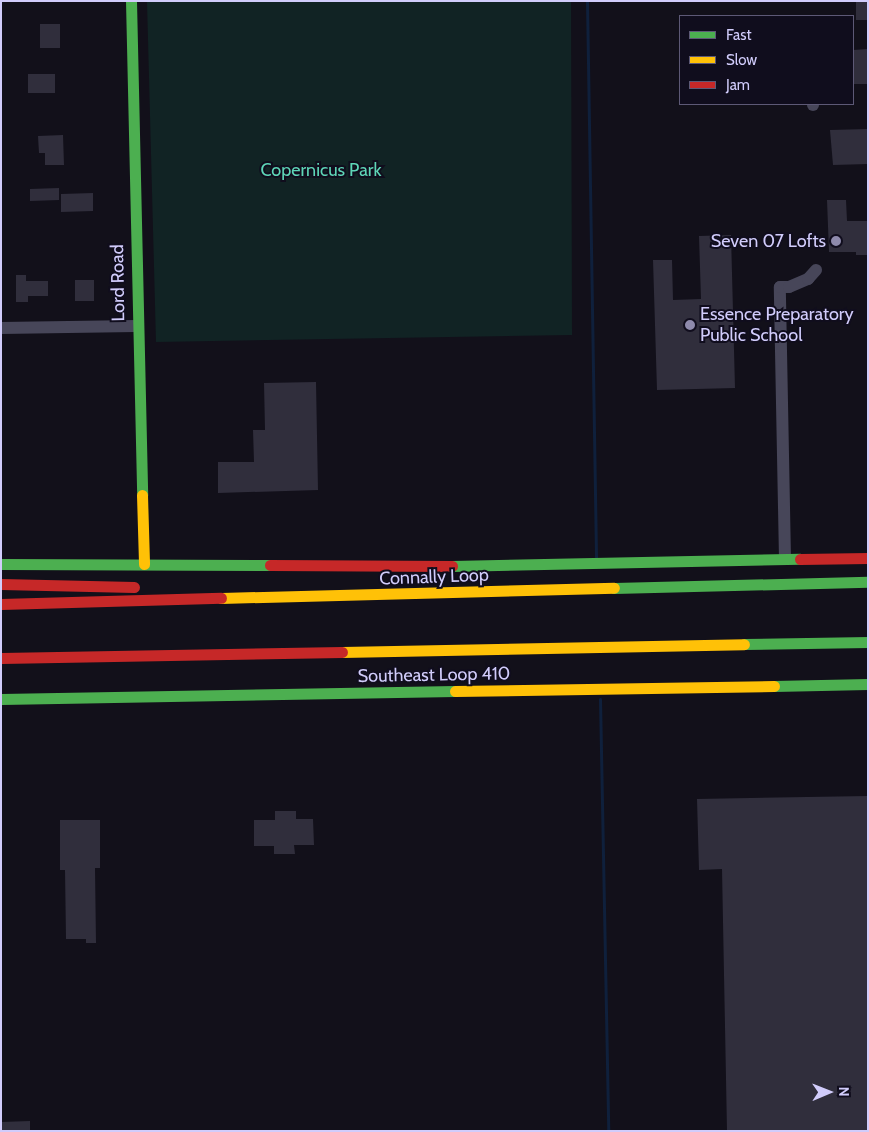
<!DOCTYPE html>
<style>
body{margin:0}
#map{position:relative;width:869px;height:1132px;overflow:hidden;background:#12101a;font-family:Cabin,sans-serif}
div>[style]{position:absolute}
.green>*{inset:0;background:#112324}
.stream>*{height:3px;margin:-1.5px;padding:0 1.5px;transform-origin:1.5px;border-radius:1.5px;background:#0f203c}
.building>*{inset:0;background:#302e3c}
.street>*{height:12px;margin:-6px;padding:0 6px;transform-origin:6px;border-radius:6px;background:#474659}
.fast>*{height:11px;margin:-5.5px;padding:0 5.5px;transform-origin:5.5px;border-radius:5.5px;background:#4caf50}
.slow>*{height:11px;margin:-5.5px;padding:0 5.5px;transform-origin:5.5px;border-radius:5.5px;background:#ffc107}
.jam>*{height:11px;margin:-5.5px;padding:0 5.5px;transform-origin:5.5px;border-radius:5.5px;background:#c62828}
.dots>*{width:14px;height:14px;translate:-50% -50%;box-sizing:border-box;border:2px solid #100d1d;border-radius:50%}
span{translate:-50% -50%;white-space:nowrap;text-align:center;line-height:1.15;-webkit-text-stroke:4px #100d1d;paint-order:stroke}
.park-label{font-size:18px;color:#5ed5b7}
.poi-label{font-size:18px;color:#d1ccfb}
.right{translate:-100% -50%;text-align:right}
.left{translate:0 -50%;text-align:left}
.street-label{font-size:18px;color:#d1ccfb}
.frame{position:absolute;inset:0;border:2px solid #d1ccfb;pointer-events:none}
.legend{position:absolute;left:679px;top:15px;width:175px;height:90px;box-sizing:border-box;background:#100d1d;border:1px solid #5d5976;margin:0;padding:6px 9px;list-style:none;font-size:15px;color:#d1ccfb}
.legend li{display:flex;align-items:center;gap:10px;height:25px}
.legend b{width:25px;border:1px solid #5d5976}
.north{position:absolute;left:804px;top:1067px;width:50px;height:50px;-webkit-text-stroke:4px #100d1d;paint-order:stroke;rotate:89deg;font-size:14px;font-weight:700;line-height:20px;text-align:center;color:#d1ccfb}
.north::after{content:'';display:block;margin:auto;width:18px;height:22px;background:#d1ccfb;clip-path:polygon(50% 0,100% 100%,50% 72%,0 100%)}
</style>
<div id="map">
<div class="green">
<div style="clip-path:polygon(147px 1px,571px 1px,572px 335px,156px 342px)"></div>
</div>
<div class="stream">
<div style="left:587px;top:1px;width:557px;rotate:89.07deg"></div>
<div style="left:600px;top:699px;width:432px;rotate:88.9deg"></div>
</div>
<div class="building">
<div style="clip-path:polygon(856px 1px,868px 1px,868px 20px,856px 20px)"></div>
<div style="clip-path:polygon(40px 24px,60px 24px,60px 48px,40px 48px)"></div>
<div style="clip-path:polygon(868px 49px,868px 84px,853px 84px,853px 50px)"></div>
<div style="clip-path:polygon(28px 74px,55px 74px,55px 93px,28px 93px)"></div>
<div style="clip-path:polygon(868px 129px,868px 164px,833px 165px,830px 130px)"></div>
<div style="clip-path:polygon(63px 135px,64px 165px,45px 165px,45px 153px,39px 153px,38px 136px)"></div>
<div style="clip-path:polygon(59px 188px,59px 200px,30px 201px,30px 189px)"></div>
<div style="clip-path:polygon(93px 193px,93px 211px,61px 212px,61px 194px)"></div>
<div style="clip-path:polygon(827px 200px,846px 200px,847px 221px,868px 221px,868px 255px,856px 255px,856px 252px,829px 252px)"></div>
<div style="clip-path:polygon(731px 235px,735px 388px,657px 390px,653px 260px,672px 260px,673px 300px,701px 299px,699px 236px)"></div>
<div style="clip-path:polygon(16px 275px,26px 275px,26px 281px,48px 281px,48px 296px,28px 296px,28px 302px,16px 302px)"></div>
<div style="clip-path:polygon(75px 280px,94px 280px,94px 301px,75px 301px)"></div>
<div style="clip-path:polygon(316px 382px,318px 490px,218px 493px,218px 462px,254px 462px,253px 430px,265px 430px,264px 383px)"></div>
<div style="clip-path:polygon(868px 796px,868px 1131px,727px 1131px,722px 869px,699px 870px,697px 799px)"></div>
<div style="clip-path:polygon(275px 811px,296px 811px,296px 819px,313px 819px,314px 845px,294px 845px,295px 854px,274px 854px,274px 846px,254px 846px,254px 820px,275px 820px)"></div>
<div style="clip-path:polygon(60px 820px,100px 820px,100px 868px,95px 868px,96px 943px,86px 943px,86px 939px,66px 939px,65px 870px,60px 870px)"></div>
<div style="clip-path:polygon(30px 1121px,30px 1131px,1px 1131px,1px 1122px)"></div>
</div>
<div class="street">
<div style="left:813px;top:104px;width:1px;rotate:90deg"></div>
<div style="left:1px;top:328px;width:135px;rotate:-0.8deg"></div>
<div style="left:785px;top:559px;width:272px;rotate:-91.1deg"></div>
<div style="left:780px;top:287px;width:9px"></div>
<div style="left:789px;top:287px;width:21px;rotate:-23deg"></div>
<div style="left:808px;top:279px;width:12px;rotate:-48deg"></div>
</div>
<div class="fast">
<div style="left:131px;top:1px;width:494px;rotate:88.7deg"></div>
<div style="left:1px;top:564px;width:269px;rotate:0.2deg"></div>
<div style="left:452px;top:566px;width:348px;rotate:-1.2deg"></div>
<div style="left:614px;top:588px;width:254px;rotate:-1.4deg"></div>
<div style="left:744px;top:644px;width:124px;rotate:-0.9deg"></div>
<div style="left:774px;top:686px;width:94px;rotate:-1.2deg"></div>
<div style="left:1px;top:699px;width:454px;rotate:-1deg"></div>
</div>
<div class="slow">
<div style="left:142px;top:495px;width:69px;rotate:88.3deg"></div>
<div style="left:221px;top:598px;width:393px;rotate:-1.5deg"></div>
<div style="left:342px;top:652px;width:402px;rotate:-1.1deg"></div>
<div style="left:455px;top:691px;width:319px;rotate:-0.9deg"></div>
</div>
<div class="jam">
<div style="left:800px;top:559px;width:68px;rotate:-0.8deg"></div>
<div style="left:270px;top:565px;width:182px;rotate:0.3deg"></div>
<div style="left:1px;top:584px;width:133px;rotate:1.3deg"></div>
<div style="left:1px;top:604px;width:220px;rotate:-1.6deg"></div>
<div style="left:1px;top:658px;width:341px;rotate:-1deg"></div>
</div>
<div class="dots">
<div style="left:836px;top:241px;background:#8e8aac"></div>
<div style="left:690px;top:325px;background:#8e8aac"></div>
</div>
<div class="park-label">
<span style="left:321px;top:170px">Copernicus Park</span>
</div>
<div class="poi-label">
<span class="right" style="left:826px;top:241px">Seven 07 Lofts</span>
<span class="left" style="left:700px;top:325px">Essence Preparatory<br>Public School</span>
</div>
<div class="street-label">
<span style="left:118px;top:283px;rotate:-91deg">Lord Road</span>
<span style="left:434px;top:577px;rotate:-2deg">Connally Loop</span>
<span style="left:434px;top:675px;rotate:-1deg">Southeast Loop 410</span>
</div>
<div class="frame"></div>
<ul class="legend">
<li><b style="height:6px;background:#4caf50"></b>Fast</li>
<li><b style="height:6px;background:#ffc107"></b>Slow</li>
<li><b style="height:6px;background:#c62828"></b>Jam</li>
</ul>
<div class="north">N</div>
</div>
